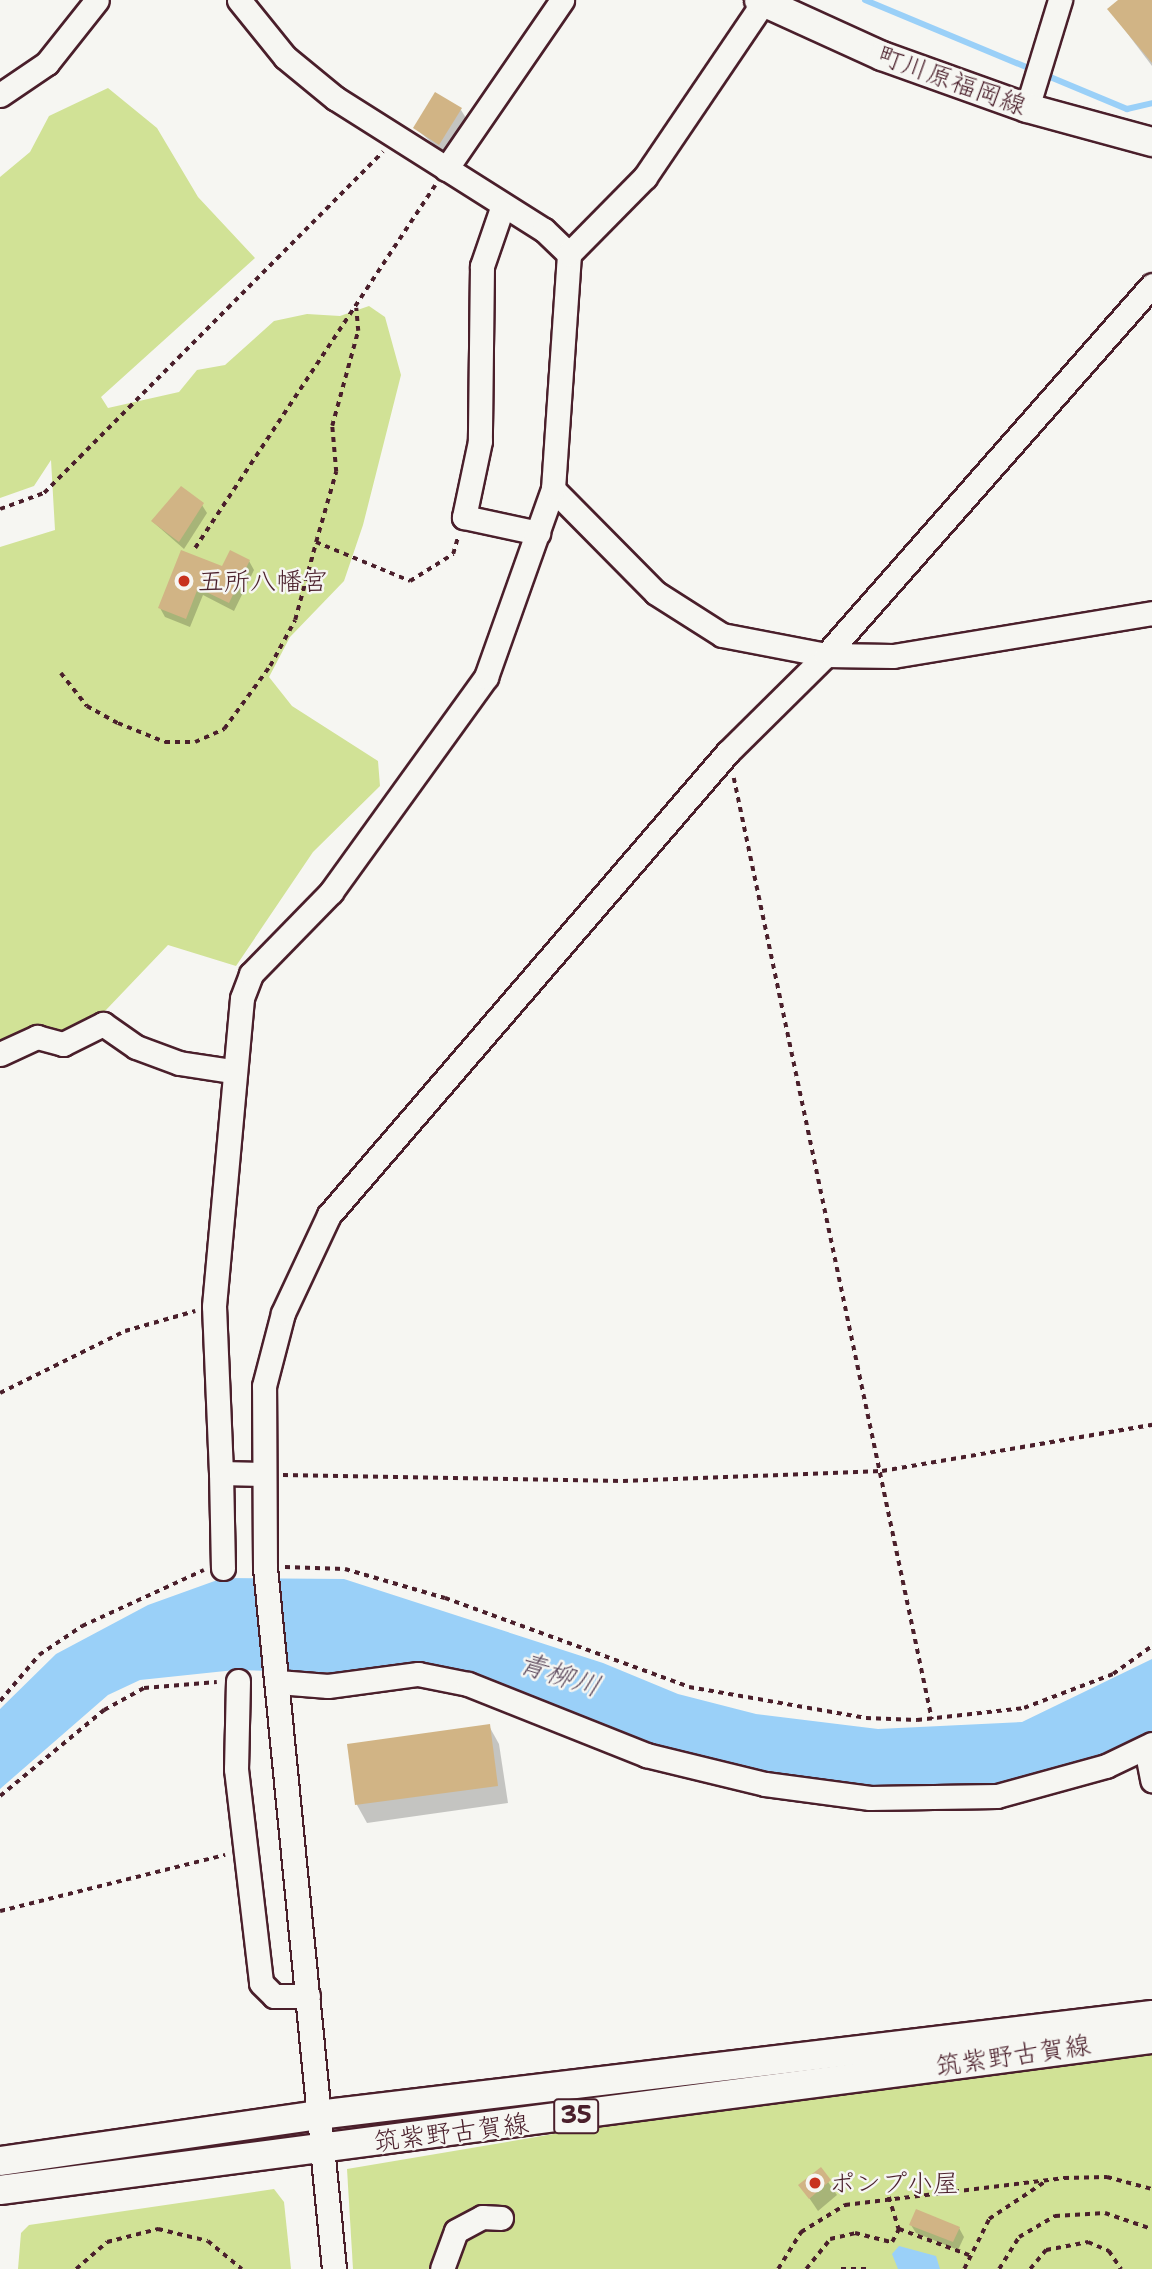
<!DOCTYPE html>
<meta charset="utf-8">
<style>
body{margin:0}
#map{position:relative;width:1152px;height:2269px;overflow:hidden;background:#f6f6f2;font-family:"Shantell Sans","Klee One",sans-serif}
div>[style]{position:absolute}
.green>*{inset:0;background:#d1e296}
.water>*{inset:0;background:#9ad0f8}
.shadow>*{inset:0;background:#0003}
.stream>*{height:6px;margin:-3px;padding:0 3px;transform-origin:3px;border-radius:3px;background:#9ad0f8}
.building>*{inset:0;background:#d1b485}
.path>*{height:3.5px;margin-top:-1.75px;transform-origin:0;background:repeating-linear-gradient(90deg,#4a1f2b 0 5px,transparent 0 10px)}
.roads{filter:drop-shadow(2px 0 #4a1f2b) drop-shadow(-2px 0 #4a1f2b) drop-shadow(0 2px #4a1f2b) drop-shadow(0 -2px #4a1f2b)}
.minor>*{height:23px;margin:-11.5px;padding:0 11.5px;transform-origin:11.5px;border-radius:11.5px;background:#f6f6f2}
.major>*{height:28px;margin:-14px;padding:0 14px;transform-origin:14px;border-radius:14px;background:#f6f6f2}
.dots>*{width:19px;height:19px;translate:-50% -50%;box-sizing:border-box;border:4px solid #f6f6f2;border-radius:50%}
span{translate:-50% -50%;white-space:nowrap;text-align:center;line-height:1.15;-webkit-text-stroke:5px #f6f6f2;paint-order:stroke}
.shield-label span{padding:2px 5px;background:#f6f6f2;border:2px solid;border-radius:5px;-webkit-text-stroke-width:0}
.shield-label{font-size:24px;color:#4a1f2b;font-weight:700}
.street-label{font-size:26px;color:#4a1f2b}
.poi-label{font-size:26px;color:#4a1f2b}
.left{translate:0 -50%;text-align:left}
.water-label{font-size:28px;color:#5e4b5e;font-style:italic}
</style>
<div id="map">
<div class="green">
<div style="clip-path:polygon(108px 88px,157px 128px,198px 197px,255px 258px,101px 397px,108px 408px,179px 392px,197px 370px,225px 365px,274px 321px,307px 314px,340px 316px,369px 306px,385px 317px,401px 375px,363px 525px,344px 581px,290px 637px,269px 677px,292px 706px,378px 761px,380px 786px,313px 852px,236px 966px,168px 945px,105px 1011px,67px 1034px,0 1052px,0 547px,55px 530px,51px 460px,34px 486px,0 498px,0 177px,30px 152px,49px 116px)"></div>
<div style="clip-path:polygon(1152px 2051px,1152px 2269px,353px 2269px,347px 2169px,725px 2105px)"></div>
<div style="clip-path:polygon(274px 2189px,284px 2202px,291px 2269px,18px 2269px,21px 2233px,29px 2225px)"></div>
</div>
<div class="water">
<div style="clip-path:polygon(223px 1578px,344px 1579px,603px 1663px,678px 1694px,756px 1714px,878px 1729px,1022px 1722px,1152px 1659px,1152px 1734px,1066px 1771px,996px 1784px,906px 1789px,828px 1784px,695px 1758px,534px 1703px,351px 1673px,235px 1670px,140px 1680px,108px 1695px,0 1789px,0 1709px,56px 1654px,148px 1605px)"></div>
<div style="clip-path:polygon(899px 2246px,936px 2256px,940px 2269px,898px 2269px,892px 2254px)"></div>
</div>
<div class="shadow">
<div style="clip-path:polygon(1120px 0,1152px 0,1152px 66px,1109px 9px)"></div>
<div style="clip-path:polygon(461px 110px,466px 118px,444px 153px,415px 128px)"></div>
<div style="clip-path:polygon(202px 505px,207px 513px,184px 549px,153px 522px)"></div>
<div style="clip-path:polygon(249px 561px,254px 570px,234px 611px,203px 595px,190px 627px,165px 617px,160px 608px,223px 568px)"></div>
<div style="clip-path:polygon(489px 1726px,499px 1744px,508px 1803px,367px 1823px,357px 1805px,349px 1745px)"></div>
<div style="clip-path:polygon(820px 2170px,837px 2195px,818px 2211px,801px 2186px)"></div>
<div style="clip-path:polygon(911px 2225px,959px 2228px,964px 2237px,958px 2250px,916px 2233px)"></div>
</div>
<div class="stream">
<div style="left:865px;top:0;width:284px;rotate:22.6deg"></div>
<div style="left:1127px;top:109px;width:26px;rotate:-13deg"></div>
</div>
<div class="building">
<div style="clip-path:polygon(1118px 0,1152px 0,1152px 63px,1107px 9px)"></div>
<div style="clip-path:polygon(435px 92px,462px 108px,439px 145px,413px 128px)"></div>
<div style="clip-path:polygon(181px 486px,204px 503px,179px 542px,151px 521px)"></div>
<div style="clip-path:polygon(181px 550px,222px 566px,230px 550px,250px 560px,229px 603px,198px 588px,186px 619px,158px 608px)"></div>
<div style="clip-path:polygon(490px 1724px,498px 1786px,355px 1805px,347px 1744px)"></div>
<div style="clip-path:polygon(821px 2167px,831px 2180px,809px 2199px,798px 2185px)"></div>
<div style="clip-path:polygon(916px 2209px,960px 2227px,953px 2242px,909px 2225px)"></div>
</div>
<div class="path">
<div style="left:0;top:509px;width:47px;rotate:-20deg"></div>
<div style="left:44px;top:493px;width:481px;rotate:-45.2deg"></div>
<div style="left:316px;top:542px;width:73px;rotate:-74.1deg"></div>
<div style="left:336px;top:472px;width:46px;rotate:-95deg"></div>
<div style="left:332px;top:426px;width:98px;rotate:-74.7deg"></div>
<div style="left:358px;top:331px;width:23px;rotate:-95deg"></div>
<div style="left:195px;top:548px;width:435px;rotate:-56.5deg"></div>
<div style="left:61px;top:673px;width:42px;rotate:51.8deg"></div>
<div style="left:87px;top:706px;width:35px;rotate:29deg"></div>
<div style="left:118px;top:723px;width:51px;rotate:22deg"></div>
<div style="left:165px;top:742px;width:30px"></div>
<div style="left:195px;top:742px;width:32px;rotate:-24deg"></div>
<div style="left:224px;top:729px;width:78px;rotate:-53.9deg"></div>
<div style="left:270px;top:666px;width:52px;rotate:-61.5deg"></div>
<div style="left:295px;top:620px;width:81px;rotate:-74.9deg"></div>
<div style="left:316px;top:542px;width:102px;rotate:22.5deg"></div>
<div style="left:410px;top:581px;width:51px;rotate:-32.1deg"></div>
<div style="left:453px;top:554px;width:19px;rotate:-74deg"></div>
<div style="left:734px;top:778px;width:962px;rotate:78.12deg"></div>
<div style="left:0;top:1393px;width:140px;rotate:-26.4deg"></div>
<div style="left:125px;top:1331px;width:73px;rotate:-15.9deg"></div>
<div style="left:283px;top:1475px;width:340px;rotate:1deg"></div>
<div style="left:623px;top:1481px;width:259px;rotate:-2.2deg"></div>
<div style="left:882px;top:1471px;width:274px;rotate:-9.7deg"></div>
<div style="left:285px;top:1567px;width:60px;rotate:1.9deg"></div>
<div style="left:345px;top:1569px;width:104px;rotate:16.2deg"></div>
<div style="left:445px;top:1598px;width:260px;rotate:20deg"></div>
<div style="left:689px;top:1687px;width:180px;rotate:9.9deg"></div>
<div style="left:866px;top:1718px;width:51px;rotate:2.2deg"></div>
<div style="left:917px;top:1720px;width:108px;rotate:-6.4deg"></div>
<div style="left:1024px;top:1708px;width:95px;rotate:-20.9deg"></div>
<div style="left:1113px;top:1674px;width:48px;rotate:-35.7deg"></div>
<div style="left:0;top:1701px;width:60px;rotate:-49.7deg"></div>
<div style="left:39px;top:1655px;width:52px;rotate:-34deg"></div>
<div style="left:82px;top:1626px;width:134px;rotate:-24.7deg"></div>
<div style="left:0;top:1796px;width:135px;rotate:-39.6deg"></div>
<div style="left:104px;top:1710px;width:46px;rotate:-28.8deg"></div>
<div style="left:144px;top:1688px;width:73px;rotate:-4.7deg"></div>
<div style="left:0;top:1911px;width:232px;rotate:-14deg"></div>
<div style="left:889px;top:2197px;width:34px;rotate:73deg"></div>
<div style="left:899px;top:2229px;width:75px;rotate:20.4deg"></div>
<div style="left:76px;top:2269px;width:41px;rotate:-41.1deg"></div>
<div style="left:107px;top:2242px;width:53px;rotate:-14.3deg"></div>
<div style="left:158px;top:2229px;width:51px;rotate:13.5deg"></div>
<div style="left:208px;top:2241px;width:44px;rotate:39.5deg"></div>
<div style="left:778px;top:2269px;width:44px;rotate:-58.1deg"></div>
<div style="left:801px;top:2232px;width:52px;rotate:-31.5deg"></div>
<div style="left:845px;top:2205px;width:221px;rotate:-7deg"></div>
<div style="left:1064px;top:2178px;width:43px;rotate:-1.3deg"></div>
<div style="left:1107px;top:2177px;width:47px;rotate:14.9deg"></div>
<div style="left:806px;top:2269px;width:38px;rotate:-51deg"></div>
<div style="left:830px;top:2239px;width:26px;rotate:-13deg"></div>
<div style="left:855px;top:2233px;width:38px;rotate:14deg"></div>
<div style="left:892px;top:2242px;width:15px;rotate:-62deg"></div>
<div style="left:841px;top:2269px;width:25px"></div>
<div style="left:964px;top:2269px;width:56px;rotate:-63.4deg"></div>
<div style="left:989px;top:2219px;width:69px;rotate:-33.7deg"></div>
<div style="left:999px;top:2269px;width:38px;rotate:-58deg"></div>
<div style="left:1019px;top:2237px;width:42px;rotate:-30.3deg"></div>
<div style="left:1055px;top:2216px;width:50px;rotate:-3.4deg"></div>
<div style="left:1105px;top:2213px;width:50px;rotate:18.8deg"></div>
<div style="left:1030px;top:2269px;width:25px;rotate:-50deg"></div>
<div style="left:1046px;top:2250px;width:43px;rotate:-10.8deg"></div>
<div style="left:1088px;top:2242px;width:23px;rotate:23deg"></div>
<div style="left:1109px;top:2251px;width:22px;rotate:56deg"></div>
</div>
<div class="roads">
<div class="minor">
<div style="left:239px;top:0;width:73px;rotate:51.1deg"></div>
<div style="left:285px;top:57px;width:65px;rotate:39.4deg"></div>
<div style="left:335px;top:98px;width:247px;rotate:32.3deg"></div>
<div style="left:544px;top:230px;width:35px;rotate:44deg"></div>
<div style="left:0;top:95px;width:57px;rotate:-34.2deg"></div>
<div style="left:47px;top:63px;width:80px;rotate:-51.6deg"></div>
<div style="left:1027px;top:108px;width:113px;rotate:-73deg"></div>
<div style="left:446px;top:169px;width:205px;rotate:-55.5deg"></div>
<div style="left:503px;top:205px;width:65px;rotate:109deg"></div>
<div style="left:482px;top:266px;width:175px;rotate:90.7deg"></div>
<div style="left:480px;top:441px;width:78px;rotate:101.9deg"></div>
<div style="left:464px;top:517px;width:76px;rotate:12.2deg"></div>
<div style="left:553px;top:489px;width:146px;rotate:45.3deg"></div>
<div style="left:656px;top:593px;width:78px;rotate:32.5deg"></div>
<div style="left:722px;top:635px;width:106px;rotate:10.9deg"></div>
<div style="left:826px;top:655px;width:67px;rotate:0.9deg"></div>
<div style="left:893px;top:656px;width:263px;rotate:-9.4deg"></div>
<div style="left:0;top:1054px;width:41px;rotate:-24.7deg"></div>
<div style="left:37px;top:1037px;width:27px;rotate:15deg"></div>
<div style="left:63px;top:1044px;width:45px;rotate:-26.6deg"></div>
<div style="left:103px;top:1024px;width:40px;rotate:34.9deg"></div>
<div style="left:136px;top:1047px;width:46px;rotate:20.4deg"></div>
<div style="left:179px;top:1063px;width:54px;rotate:8.6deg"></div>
<div style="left:221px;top:1473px;width:95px;rotate:88.8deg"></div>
<div style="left:263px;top:1474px;width:42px;rotate:-178.6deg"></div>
<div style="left:221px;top:1473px;width:167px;rotate:-92.4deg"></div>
<div style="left:214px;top:1306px;width:309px;rotate:-84.8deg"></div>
<div style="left:242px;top:998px;width:26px;rotate:-69deg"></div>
<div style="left:251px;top:974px;width:115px;rotate:-45.7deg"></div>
<div style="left:331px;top:892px;width:265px;rotate:-54.2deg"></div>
<div style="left:486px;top:677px;width:200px;rotate:-70.4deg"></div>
<div style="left:553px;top:489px;width:236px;rotate:-86.1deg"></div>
<div style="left:569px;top:254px;width:108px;rotate:-45.4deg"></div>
<div style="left:645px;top:177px;width:210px;rotate:-55.9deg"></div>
<div style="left:238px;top:1681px;width:88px;rotate:91.3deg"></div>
<div style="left:236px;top:1769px;width:215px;rotate:83.3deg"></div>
<div style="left:261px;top:1983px;width:18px;rotate:45deg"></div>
<div style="left:274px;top:1996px;width:34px"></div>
<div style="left:278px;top:1682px;width:50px;rotate:4.6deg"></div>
<div style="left:328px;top:1686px;width:91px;rotate:-7.6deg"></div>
<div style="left:418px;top:1674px;width:51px;rotate:11.3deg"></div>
<div style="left:468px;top:1684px;width:192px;rotate:21.7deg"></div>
<div style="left:646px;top:1755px;width:122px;rotate:13.7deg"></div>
<div style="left:765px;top:1784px;width:106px;rotate:7.6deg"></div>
<div style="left:870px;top:1798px;width:127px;rotate:-0.9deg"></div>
<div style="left:997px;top:1796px;width:113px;rotate:-15.4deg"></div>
<div style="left:1106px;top:1766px;width:51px;rotate:-25.6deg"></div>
<div style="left:1146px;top:1748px;width:33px;rotate:79deg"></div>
<div style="left:334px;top:2269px;width:704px;rotate:-95.62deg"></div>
<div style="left:265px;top:1568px;width:182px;rotate:-90.3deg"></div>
<div style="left:264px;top:1386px;width:75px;rotate:-75.4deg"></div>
<div style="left:283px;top:1313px;width:108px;rotate:-64.9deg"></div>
<div style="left:329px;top:1215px;width:611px;rotate:-49.25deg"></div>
<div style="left:728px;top:752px;width:138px;rotate:-44.7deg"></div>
<div style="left:826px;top:655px;width:493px;rotate:-48.6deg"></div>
<div style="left:442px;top:2269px;width:40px;rotate:-69.8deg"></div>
<div style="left:456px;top:2231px;width:30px;rotate:-28deg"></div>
<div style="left:482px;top:2217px;width:19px;rotate:3deg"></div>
</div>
<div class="major">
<div style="left:759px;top:0;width:135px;rotate:24.5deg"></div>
<div style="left:882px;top:56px;width:154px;rotate:19.7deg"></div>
<div style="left:1027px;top:108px;width:130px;rotate:15.2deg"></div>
<div style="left:0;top:2161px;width:321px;rotate:-8.2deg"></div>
<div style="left:318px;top:2115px;width:840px;rotate:-6.84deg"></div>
<div style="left:0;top:2190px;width:1162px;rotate:-7.47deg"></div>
</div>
</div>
<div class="dots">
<div style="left:184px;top:581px;background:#c8321e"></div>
<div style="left:815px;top:2183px;background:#c8321e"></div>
</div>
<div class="shield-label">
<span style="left:576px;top:2116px">35</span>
</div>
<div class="street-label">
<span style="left:952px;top:80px;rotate:20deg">町川原福岡線</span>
<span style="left:1013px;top:2055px;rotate:-8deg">筑紫野古賀線</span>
<span style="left:451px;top:2132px;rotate:-7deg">筑紫野古賀線</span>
</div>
<div class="poi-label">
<span class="left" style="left:198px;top:581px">五所八幡宮</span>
<span class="left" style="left:829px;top:2183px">ポンプ小屋</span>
</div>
<div class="water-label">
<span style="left:560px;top:1674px;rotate:18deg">青柳川</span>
</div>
</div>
